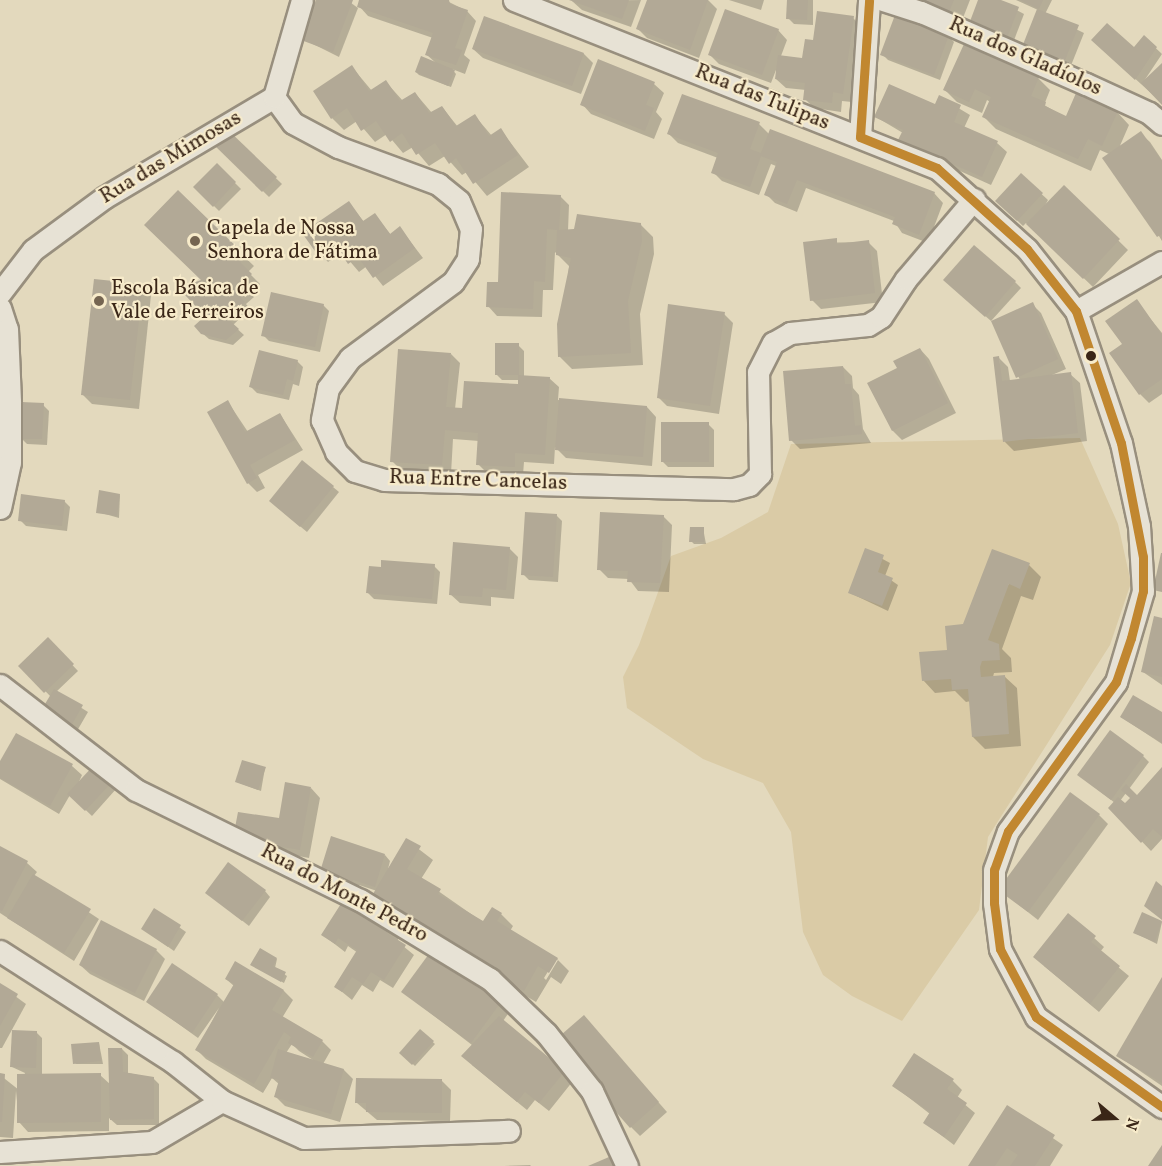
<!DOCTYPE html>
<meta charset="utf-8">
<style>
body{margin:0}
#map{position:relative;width:1162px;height:1166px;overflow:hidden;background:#e3d9bd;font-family:Vollkorn,serif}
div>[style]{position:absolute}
.green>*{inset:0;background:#dacba6}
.shadow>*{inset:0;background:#0003}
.building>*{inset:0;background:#b2a996}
.roads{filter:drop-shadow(2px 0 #988f7e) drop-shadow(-2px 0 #988f7e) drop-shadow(0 2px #988f7e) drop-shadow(0 -2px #988f7e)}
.minor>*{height:21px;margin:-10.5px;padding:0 10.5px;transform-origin:10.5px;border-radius:10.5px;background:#e7e2d5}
.bus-1>*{height:9px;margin:-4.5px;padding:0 4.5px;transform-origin:4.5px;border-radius:4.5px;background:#c18730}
.dots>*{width:16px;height:16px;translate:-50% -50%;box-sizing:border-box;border:3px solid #f7ebca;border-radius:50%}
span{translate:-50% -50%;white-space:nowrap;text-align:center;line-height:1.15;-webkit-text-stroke:4.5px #f7ebca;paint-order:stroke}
.street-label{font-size:21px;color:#3a2617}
.poi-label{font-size:21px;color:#3a2617}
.left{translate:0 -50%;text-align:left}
.north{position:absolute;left:1084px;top:1088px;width:60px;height:60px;-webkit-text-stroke:4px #f7ebca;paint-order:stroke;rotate:109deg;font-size:16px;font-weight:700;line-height:24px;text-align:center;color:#3a2617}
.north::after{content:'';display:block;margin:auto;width:21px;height:27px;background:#3a2617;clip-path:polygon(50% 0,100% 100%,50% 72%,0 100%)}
</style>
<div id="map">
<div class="green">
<div style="clip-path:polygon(1080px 438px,1118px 524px,1131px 583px,1110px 645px,988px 837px,979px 910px,902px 1021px,852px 996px,823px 975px,803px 932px,791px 832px,763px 783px,703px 759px,627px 708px,623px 677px,639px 645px,671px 556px,721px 538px,768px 512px,791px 444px)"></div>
</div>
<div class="shadow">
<div style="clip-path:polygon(318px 0,347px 0,358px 8px,339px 57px,303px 39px)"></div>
<div style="clip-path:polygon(361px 0,445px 0,467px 11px,476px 21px,464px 55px,470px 60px,465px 74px,452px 69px,456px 74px,451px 87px,419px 75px,416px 72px,437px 64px,427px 55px,433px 38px,368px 16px,359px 6px)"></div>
<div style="clip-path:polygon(641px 0,631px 27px,582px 10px,572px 1px)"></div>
<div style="clip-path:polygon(649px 0,708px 0,717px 9px,699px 58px,647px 38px,638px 29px)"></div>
<div style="clip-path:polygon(729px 0,764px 0,761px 10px)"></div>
<div style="clip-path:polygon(789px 0,813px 0,813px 25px,794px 24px,788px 18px)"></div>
<div style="clip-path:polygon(911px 0,970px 0,961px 23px)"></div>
<div style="clip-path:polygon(980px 0,997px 0,1024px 14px,1013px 43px,977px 29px)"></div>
<div style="clip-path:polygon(1016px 0,1052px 0,1045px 14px,1084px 33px,1070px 68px,1030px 52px,1038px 10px)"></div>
<div style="clip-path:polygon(853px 18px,862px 27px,852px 102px,842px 101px,841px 112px,814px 108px,805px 99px,806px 90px,786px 88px,776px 79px,776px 70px,771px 83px,719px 64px,710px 55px,778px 30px,787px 40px,781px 56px,803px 59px,814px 42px)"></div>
<div style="clip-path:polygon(948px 36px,954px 42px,940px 80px,888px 60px,882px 54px)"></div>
<div style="clip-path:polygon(1144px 37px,1162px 54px,1144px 81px,1162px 65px,1162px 103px,1099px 46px,1134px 49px)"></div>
<div style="clip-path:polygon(473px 49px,584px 54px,593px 63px,581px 94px,483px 58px)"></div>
<div style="clip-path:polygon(599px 61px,654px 84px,664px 93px,656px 112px,662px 119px,654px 139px,591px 114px,582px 104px)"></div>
<div style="clip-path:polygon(352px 67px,372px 91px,386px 82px,403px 101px,415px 93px,432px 113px,442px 107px,458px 127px,475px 116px,492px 136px,501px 130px,529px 167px,487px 196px,467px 172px,462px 175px,445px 156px,429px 166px,413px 147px,403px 153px,387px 134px,375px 142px,357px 121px,344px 130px,332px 118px)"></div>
<div style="clip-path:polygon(1038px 78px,1050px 90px,1044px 105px,1067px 118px,1117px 112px,1129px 125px,1119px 148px,1140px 133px,1150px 142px,1162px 160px,1162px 241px,1109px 154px,1100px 150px,1091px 171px,996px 129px,984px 117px,990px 102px,987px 100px,982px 113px,957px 102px,945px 90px)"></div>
<div style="clip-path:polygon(940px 97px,970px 115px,964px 128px,997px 143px,1007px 152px,991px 185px,909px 148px,900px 139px,903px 133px,876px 117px,936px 106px)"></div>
<div style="clip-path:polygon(759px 124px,770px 135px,934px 193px,943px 203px,928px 243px,902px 233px,894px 221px,806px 188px,797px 212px,775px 203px,766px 194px,776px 166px,771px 164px,759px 195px,722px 181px,713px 172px,718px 158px,678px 143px,669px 134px)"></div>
<div style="clip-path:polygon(226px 130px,282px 184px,269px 197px,214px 143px)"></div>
<div style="clip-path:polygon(217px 165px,241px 189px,219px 211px,195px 187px)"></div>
<div style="clip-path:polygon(1021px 175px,1048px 200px,1043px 209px,1064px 187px,1128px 250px,1093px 287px,1026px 223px,1023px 226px,997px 201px)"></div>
<div style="clip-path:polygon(178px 193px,254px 266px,248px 272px,260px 284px,253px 291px,241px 280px,239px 282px,254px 297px,246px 304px,250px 309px,233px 325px,244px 335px,233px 345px,209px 339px,202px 333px,207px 316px,203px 280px)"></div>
<div style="clip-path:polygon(560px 196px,569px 205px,568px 231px,640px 224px,653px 237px,654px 254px,640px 314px,643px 365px,572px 369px,560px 357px,569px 266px,555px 252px,553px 290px,543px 290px,542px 317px,497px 316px,488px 306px)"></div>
<div style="clip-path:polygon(349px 203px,364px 222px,375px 215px,391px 235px,400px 228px,423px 258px,383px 286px,367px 266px,359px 272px,342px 252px,328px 262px,304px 233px)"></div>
<div style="clip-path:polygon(868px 242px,877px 251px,883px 302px,821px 309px,812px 300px,805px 243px)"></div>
<div style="clip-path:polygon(1015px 282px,1021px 288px,991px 321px,951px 286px)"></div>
<div style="clip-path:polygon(142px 285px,151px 295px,139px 409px,92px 404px,83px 395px)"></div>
<div style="clip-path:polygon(1136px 301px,1162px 333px,1162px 394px,1149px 403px,1140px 394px,1124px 344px)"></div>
<div style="clip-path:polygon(1032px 304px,1041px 313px,1066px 369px,1052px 375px,1070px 374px,1080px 383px,1087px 441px,1014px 451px,1005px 442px,999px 358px,1008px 367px,1010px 381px,1020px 380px,993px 322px)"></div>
<div style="clip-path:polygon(323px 305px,329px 311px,320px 352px,269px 341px,263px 335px)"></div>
<div style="clip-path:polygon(669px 305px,724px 314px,733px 323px,719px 414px,667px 406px,658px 397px)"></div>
<div style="clip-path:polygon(518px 345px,524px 351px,524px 377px,549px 378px,559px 387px,558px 400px,647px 407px,656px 417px,652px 466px,566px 458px,555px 447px,554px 464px,524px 462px,523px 475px,487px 473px,478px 464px,479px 441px,453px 439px,451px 474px,401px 470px,392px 461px,451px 354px,460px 363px,455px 409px,463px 410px,519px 386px,520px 380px,502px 380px,496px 374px)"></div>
<div style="clip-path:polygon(920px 349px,929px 359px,956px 413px,902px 440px,893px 431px,869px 383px,899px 369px)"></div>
<div style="clip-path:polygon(297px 361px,303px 367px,299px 386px,293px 384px,289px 400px,257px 393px,251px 387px)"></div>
<div style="clip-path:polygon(843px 367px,852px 376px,853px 388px,859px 395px,863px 429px,871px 443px,800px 449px,791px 440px)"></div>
<div style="clip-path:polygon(228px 402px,248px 432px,280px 414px,303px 450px,258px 475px,265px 488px,257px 492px,248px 483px)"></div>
<div style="clip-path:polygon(43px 405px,49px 411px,47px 445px,27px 444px,21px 438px)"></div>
<div style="clip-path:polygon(708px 424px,714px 430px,714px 467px,668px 467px,662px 461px)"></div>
<div style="clip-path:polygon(333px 487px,339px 492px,307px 532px,277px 507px)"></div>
<div style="clip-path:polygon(120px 495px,119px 518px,98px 512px)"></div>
<div style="clip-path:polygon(64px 501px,70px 507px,67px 531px,26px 526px,20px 520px)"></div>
<div style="clip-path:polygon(556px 515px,562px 521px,558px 582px,529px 580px,523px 574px)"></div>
<div style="clip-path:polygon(663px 516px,672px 525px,669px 592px,638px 591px,629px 579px,608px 578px,599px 569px)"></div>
<div style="clip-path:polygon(703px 528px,706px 544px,694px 544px,691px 541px)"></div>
<div style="clip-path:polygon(509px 548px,518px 557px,514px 599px,491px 597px,491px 606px,460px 603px,450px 594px)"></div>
<div style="clip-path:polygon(866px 550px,890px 563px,885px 576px,898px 585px,888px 611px,850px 593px)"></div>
<div style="clip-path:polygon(1029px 565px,1041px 577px,1033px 600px,1021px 596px,1002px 649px,1011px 658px,1012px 672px,994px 673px,993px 677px,1004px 676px,1017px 688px,1021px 746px,985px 749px,973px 737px,971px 701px,966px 702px,955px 691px,935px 693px,923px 680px,949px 652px,965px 626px)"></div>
<div style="clip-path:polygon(434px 566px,440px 572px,437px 604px,374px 599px,368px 593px)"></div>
<div style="clip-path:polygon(1162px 619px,1162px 685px,1143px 672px)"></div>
<div style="clip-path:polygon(48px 639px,78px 671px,56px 692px,88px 712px,77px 731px,50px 715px,51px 697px,21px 666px)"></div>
<div style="clip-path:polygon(1162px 714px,1162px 744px,1121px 717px)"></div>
<div style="clip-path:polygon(17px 735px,72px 766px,82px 775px,78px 784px,94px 767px,117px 788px,92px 816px,70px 795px,59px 814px,0 779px,0 764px)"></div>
<div style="clip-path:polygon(evenodd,1143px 756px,1149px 762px,1129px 789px,1138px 797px,1162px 769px,1162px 839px,1151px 851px,1110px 808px,1115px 803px,1079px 775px,1143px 756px,1126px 793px,1132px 799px,1125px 805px,1120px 801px,1126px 793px)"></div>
<div style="clip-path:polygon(265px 768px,261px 791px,237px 782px)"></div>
<div style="clip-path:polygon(311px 788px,320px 798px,309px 858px,244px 846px,280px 820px)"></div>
<div style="clip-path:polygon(1099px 815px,1108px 824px,1038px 920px,1000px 890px)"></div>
<div style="clip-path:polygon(evenodd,407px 840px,433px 860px,421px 879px,484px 923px,501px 914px,513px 926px,510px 931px,557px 959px,569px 971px,561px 984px,551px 977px,536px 1002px,384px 911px,377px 891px,359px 885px,356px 894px,325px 884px,385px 855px,390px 861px,388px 869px,407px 840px,555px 960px,558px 960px,546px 980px,544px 978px,555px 960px)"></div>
<div style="clip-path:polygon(0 848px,27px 863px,37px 872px,34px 876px,99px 919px,74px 961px,0 913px)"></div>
<div style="clip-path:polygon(265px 891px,270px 897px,249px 926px,207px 893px)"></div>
<div style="clip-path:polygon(155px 910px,186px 932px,174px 951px,143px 929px)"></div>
<div style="clip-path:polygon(1143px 914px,1162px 922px,1157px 944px,1135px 933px)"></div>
<div style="clip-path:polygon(1069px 915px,1104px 947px,1100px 952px,1129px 976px,1099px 1012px,1044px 966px)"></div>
<div style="clip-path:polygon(390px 929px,399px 938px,397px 941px,414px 955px,393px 988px,380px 980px,373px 992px,362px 985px,352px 1000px,336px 987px,358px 953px,348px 946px,345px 952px,323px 935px)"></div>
<div style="clip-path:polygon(434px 949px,512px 1008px,503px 1021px,573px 1081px,549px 1111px,535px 1100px,527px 1110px,472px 1065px,472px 1045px,403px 992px)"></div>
<div style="clip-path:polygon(156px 950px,165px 959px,144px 1001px,90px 974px,80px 965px)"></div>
<div style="clip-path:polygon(277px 959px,275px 968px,287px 976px,284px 983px,252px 965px)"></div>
<div style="clip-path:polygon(evenodd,226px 979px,284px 991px,293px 1000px,282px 1018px,322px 1041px,331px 1050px,323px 1064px,344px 1070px,353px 1079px,340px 1122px,285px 1106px,276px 1097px,280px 1085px,272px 1078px,263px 1093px,206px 1059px,197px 1050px,219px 1008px,198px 1038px,148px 1002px,217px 995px,224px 1002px,234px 986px,226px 979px,292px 1044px,299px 1051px,313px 1060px,286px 1053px,292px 1044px)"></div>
<div style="clip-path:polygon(1162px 980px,1162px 1086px,1118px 1056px)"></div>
<div style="clip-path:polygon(0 985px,26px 1004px,2px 1048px,0 1048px)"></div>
<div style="clip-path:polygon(592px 1026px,667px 1112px,640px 1136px,631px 1127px)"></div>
<div style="clip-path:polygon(420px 1031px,435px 1044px,415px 1066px,401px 1053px)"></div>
<div style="clip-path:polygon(36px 1032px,42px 1038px,42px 1075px,100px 1075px,111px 1085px,122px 1049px,128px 1055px,128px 1073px,153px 1078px,159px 1084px,159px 1125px,117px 1125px,109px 1118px,109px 1131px,28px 1132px,19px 1122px,16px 1091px,13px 1138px,0 1137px,0 1075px,19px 1090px,25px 1073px,12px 1067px)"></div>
<div style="clip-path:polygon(99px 1043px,103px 1064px,75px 1064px)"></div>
<div style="clip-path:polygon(442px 1081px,451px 1090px,450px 1121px,377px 1120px,357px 1103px)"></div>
<div style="clip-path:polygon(953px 1081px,962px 1090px,957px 1098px,975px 1113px,954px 1145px,925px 1123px,930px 1114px,894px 1086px)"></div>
<div style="clip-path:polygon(1007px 1107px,1063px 1145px,1050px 1166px,970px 1166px)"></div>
<div style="clip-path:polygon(530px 1165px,531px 1166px,504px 1166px)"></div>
</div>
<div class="building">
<div style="clip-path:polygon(316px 0,353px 0,333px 52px,301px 40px)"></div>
<div style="clip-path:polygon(359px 0,449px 0,450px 4px,468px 10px,455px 48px,462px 50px,456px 65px,425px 55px,433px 33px,357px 7px)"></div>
<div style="clip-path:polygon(569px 0,629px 0,622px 19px)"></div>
<div style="clip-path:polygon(647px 0,708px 0,690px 50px,636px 29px)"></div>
<div style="clip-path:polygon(787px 0,808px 0,807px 20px,786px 19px)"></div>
<div style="clip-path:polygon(918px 0,954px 0,949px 12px)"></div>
<div style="clip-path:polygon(978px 0,1001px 0,1019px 7px,1007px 38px,969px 24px)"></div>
<div style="clip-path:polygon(1020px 0,1043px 0,1039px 9px)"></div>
<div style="clip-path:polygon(725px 9px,779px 29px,762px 75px,708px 55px)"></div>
<div style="clip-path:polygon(1037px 9px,1079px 25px,1064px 63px,1022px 47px)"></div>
<div style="clip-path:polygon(817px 11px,854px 16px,843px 94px,833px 92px,832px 103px,803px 100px,805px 83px,775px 79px,778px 55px,802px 58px,805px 39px,813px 40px)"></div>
<div style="clip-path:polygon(895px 15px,949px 35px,934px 75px,880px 55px)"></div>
<div style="clip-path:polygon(484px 16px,584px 53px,572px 86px,472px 49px)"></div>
<div style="clip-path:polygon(1107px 23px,1134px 47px,1144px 35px,1157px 47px,1135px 80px,1091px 40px)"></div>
<div style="clip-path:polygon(964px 44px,1039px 77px,1031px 96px,1046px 102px,1045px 106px,1066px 116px,1076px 93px,1118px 111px,1102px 146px,1088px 139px,1078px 159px,982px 117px,991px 97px,975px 89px,969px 102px,943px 90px)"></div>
<div style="clip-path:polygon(421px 56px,455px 70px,448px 86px,415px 72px)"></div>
<div style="clip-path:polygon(598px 59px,655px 82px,646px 105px,654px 108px,645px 131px,580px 105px)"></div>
<div style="clip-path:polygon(1162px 63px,1162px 105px,1141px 83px)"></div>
<div style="clip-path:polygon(352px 65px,369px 91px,386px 80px,400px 101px,415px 92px,429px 113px,442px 106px,456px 126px,475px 114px,489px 136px,501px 128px,518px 155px,473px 184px,456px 158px,449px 164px,435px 143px,416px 155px,402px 133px,390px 142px,376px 121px,361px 131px,347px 108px,331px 119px,313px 91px)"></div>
<div style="clip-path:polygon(889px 84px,935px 104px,939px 95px,961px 105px,954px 122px,998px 141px,982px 177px,898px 140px,903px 130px,874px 117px)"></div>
<div style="clip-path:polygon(682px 94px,760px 122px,750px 149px,761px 153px,770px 129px,935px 192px,919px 235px,892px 224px,895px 217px,797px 180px,787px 204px,764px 195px,777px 162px,761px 156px,750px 187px,711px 173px,718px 153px,667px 134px)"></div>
<div style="clip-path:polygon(226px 128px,277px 177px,262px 192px,212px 143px)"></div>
<div style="clip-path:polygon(1141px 131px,1162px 161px,1162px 234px,1157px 237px,1102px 158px)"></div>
<div style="clip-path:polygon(217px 163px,236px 182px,213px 207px,193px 187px)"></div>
<div style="clip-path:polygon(1021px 173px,1043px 193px,1017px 221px,995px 201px)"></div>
<div style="clip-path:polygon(1064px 185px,1120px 239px,1083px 279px,1026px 224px)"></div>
<div style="clip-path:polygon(178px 190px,246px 256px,240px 262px,252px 274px,243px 283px,249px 290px,241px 298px,245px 302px,228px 319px,239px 329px,226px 340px,201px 334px,194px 326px,205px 316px,185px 295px,190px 284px,201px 280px,144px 225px)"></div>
<div style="clip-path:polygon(501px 192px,561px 195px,559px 230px,574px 229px,577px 214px,641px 223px,642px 241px,628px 301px,631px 353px,558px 357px,557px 324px,571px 258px,556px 255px,557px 230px,547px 229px,545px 282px,534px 281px,533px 309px,486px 307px,487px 282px,498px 282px)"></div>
<div style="clip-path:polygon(349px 201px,363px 221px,375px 213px,390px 234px,400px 226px,415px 248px,373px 278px,358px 257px,348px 264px,334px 243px,317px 254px,302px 233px)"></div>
<div style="clip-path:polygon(837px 238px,837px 244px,869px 240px,875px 293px,810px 301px,803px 242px)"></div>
<div style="clip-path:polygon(974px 245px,1016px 281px,985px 317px,943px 280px)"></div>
<div style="clip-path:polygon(94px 279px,143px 284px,130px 400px,81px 395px)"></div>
<div style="clip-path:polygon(271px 292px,324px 304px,315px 347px,261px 336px)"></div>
<div style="clip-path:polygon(1137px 299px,1162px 335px,1162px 379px,1139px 395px,1109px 353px,1122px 344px,1105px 321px)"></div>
<div style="clip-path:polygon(1033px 302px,1058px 359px,1016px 378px,991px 321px)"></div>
<div style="clip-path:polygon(668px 304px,725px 312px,710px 406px,657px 398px)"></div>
<div style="clip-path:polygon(495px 343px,519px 343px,519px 375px,495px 375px)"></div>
<div style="clip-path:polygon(920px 348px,948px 403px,892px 431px,867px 383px,897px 368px,893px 361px)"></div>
<div style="clip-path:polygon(398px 349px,451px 353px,446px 407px,462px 408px,464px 381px,518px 384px,518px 375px,550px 377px,545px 455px,515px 453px,515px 467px,476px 465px,478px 433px,445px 430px,442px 465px,390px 462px)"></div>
<div style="clip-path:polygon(259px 350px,298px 360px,293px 381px,287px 379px,283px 395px,249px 387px)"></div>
<div style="clip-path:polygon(999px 356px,1002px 381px,1071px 372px,1078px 433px,1003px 442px,993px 357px)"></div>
<div style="clip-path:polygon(843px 366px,845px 384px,851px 384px,855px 426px,861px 425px,862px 434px,789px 441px,783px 371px)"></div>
<div style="clip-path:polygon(559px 398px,647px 406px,643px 457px,555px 450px)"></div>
<div style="clip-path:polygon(228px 400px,245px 432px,280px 413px,295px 440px,250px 465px,257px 478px,247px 484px,207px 412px)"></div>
<div style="clip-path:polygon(21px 402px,44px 403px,42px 439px,19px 439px)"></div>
<div style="clip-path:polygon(661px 422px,709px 422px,709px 462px,661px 462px)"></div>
<div style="clip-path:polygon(302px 460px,334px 486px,300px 527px,269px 501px)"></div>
<div style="clip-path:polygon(99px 490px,120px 494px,117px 516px,96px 513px)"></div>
<div style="clip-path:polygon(21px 494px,65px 500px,62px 526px,18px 521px)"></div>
<div style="clip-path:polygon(525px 512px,557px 514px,553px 577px,521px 575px)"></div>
<div style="clip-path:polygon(600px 512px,664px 515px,660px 583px,627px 582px,628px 571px,597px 570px)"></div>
<div style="clip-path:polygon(690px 527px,704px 527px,704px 542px,689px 542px)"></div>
<div style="clip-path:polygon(453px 542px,510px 547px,506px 590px,483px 588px,482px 597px,449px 595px)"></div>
<div style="clip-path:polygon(865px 548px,884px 555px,878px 572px,893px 578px,882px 606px,848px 593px)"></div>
<div style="clip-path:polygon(992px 549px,1030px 563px,1020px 589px,1009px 584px,988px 640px,999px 644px,1000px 660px,982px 661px,980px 667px,981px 677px,1005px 675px,1009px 734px,972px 737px,968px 689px,952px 690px,951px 679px,922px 681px,919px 652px,947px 650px,945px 626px,963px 624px)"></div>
<div style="clip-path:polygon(1161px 553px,1162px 553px,1162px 592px,1153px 590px)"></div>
<div style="clip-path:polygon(381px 560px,435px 564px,432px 599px,366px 593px,369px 566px,381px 567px)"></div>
<div style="clip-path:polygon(1154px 616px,1162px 618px,1162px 677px,1141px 672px)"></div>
<div style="clip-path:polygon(48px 637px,74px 664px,44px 693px,18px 666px)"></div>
<div style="clip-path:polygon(54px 689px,83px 705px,71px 726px,42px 709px)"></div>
<div style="clip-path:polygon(1133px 695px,1162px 712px,1162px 743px,1120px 717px)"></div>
<div style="clip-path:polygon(1110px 730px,1144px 755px,1111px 800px,1077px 775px)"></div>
<div style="clip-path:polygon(16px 733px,73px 764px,50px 806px,0 778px,0 761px)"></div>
<div style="clip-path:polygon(242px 760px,266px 767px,258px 790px,235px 782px)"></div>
<div style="clip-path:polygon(94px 765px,112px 782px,85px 811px,67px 794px)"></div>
<div style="clip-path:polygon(1162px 767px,1162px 837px,1153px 829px,1141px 843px,1108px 808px,1118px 797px,1125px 803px,1130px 798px,1121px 790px,1126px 784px,1137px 795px)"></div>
<div style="clip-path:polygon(285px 782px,311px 787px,300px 850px,233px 838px,238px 812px,279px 818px)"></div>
<div style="clip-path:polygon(1070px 792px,1100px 814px,1028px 912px,998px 890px)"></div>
<div style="clip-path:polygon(331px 836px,385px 854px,375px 887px,353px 880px,350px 889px,318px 878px)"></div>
<div style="clip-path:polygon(406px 838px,421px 846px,407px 869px,441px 889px,438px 894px,483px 921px,492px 907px,502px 913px,497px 921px,558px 958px,549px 973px,538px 966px,524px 991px,370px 899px)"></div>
<div style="clip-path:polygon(0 846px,28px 861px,2px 911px,0 910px)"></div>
<div style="clip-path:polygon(228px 862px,266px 890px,242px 921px,205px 893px)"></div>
<div style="clip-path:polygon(33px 874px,91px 909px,64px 953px,7px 918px)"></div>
<div style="clip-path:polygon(1156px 881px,1162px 886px,1162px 920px,1144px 906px)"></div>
<div style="clip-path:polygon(344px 899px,390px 927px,387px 933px,406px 945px,384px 980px,371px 972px,363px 984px,352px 977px,342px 992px,334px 987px,357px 950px,338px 938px,335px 944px,321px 935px)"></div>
<div style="clip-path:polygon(154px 908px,181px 925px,168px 947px,141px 929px)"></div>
<div style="clip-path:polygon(1142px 912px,1162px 921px,1155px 942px,1133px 933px)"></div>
<div style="clip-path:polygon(1068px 913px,1096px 936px,1091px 942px,1120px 966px,1090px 1004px,1033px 957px)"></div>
<div style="clip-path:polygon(101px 920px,157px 949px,135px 993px,79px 965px)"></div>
<div style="clip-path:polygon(434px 947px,504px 998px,471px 1043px,401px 992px)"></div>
<div style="clip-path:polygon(260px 948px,277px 958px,273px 966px,286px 972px,281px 982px,250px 965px)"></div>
<div style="clip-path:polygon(235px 961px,284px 990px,272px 1010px,323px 1040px,313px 1057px,288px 1043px,291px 1037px,284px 1032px,254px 1084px,195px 1050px,234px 984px,225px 979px)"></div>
<div style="clip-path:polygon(172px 963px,218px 994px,192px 1033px,146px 1002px)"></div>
<div style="clip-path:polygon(1162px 977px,1162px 1083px,1116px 1056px)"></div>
<div style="clip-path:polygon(0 983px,18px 994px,0 1026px)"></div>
<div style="clip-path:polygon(584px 1015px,659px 1102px,630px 1128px,554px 1041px)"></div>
<div style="clip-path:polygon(499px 1016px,565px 1071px,539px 1103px,525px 1092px,517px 1102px,461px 1056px)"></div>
<div style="clip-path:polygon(420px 1029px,434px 1041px,412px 1065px,399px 1053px)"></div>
<div style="clip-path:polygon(12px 1030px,37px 1031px,36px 1068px,10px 1067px)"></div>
<div style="clip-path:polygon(99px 1042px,101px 1061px,73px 1064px,71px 1044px)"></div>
<div style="clip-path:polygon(108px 1048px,122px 1048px,123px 1072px,154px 1077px,154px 1119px,110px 1120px)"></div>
<div style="clip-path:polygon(278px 1049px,344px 1069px,331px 1114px,274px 1097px,279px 1080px,270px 1078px)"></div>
<div style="clip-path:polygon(914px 1053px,954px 1079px,947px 1089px,967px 1103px,944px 1137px,923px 1123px,930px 1112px,892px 1086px)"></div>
<div style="clip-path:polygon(0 1073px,5px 1074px,2px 1122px,0 1122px)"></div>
<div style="clip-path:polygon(101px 1073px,101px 1122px,17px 1123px,17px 1074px)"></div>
<div style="clip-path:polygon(356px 1078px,442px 1079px,442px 1113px,366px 1112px,366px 1103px,355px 1103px)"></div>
<div style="clip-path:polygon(1007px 1105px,1055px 1135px,1035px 1166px,1010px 1166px,1018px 1155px,1007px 1148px,995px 1166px,968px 1166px)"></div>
<div style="clip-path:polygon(1162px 1145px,1162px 1166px,1148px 1166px)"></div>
<div style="clip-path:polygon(616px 1154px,621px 1166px,588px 1166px)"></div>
</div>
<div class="roads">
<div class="minor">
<div style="left:514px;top:0;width:455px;rotate:21.7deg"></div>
<div style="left:937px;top:168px;width:121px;rotate:42deg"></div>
<div style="left:1027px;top:249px;width:79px;rotate:51.7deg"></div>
<div style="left:1076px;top:311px;width:139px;rotate:71.2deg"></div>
<div style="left:1121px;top:443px;width:85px;rotate:77.8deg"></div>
<div style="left:1139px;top:526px;width:65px;rotate:86.5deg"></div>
<div style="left:1143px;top:591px;width:95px;rotate:106.5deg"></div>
<div style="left:1116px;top:682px;width:184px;rotate:125.9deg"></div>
<div style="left:1008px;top:831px;width:41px;rotate:109.7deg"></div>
<div style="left:994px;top:870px;width:33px;rotate:90deg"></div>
<div style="left:994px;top:903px;width:46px;rotate:82.6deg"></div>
<div style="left:1000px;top:949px;width:77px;rotate:62.1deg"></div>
<div style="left:1036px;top:1017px;width:155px;rotate:35.5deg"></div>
<div style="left:883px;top:0;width:40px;rotate:18deg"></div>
<div style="left:921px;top:12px;width:180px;rotate:23.6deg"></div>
<div style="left:1086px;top:84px;width:69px;rotate:24.7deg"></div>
<div style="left:1149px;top:113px;width:17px;rotate:40deg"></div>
<div style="left:274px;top:97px;width:32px;rotate:54deg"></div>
<div style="left:293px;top:123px;width:51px;rotate:28.1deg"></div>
<div style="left:338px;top:147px;width:107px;rotate:20.3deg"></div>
<div style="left:438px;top:184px;width:27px;rotate:39deg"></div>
<div style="left:459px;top:201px;width:30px;rotate:67deg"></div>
<div style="left:471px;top:229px;width:30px;rotate:96deg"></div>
<div style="left:468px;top:259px;width:27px;rotate:123deg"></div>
<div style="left:453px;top:282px;width:128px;rotate:143.6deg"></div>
<div style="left:350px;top:358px;width:37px;rotate:126deg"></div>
<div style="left:328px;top:388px;width:33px;rotate:101deg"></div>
<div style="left:322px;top:420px;width:35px;rotate:66deg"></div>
<div style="left:336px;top:452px;width:27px;rotate:45deg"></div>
<div style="left:355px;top:471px;width:30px;rotate:17deg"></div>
<div style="left:384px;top:480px;width:350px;rotate:1.5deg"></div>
<div style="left:734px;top:489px;width:16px;rotate:-15deg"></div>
<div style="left:749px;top:485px;width:16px;rotate:-45deg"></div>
<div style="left:760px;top:474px;width:102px;rotate:-91.1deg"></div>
<div style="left:758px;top:372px;width:33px;rotate:-63deg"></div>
<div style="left:773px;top:343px;width:20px;rotate:-30deg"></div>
<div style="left:790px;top:333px;width:78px;rotate:-5.9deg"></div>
<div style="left:868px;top:325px;width:15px;rotate:-32deg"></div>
<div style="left:881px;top:317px;width:45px;rotate:-56.7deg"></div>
<div style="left:906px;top:279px;width:105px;rotate:-49.6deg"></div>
<div style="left:860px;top:137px;width:137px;rotate:-86.2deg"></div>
<div style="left:0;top:293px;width:54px;rotate:-52.5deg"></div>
<div style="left:33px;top:250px;width:89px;rotate:-36.4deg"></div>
<div style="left:105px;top:197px;width:196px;rotate:-30.6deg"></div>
<div style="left:274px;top:97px;width:101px;rotate:-73.9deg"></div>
<div style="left:0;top:308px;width:22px;rotate:72deg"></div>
<div style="left:7px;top:329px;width:73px;rotate:87.6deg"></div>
<div style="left:10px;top:402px;width:60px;rotate:90deg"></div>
<div style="left:10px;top:462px;width:47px;rotate:102.3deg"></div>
<div style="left:1076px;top:311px;width:99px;rotate:-29.7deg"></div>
<div style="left:0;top:685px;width:172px;rotate:37.7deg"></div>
<div style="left:136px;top:790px;width:250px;rotate:26.2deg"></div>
<div style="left:360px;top:900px;width:152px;rotate:31.3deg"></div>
<div style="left:490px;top:979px;width:78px;rotate:44deg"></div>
<div style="left:546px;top:1033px;width:74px;rotate:51.6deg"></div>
<div style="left:592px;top:1091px;width:83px;rotate:65deg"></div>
<div style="left:0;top:951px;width:206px;rotate:32.7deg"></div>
<div style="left:173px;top:1062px;width:63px;rotate:38.5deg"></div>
<div style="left:0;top:1152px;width:152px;rotate:-3.8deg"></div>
<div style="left:152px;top:1142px;width:81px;rotate:-30.4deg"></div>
<div style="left:222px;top:1101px;width:90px;rotate:24.3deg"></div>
<div style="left:304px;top:1138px;width:205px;rotate:-2deg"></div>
</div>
</div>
<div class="bus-1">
<div style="left:860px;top:137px;width:83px;rotate:21.9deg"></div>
<div style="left:937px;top:168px;width:121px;rotate:42deg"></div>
<div style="left:1027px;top:249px;width:79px;rotate:51.7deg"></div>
<div style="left:1076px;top:311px;width:139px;rotate:71.2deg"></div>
<div style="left:1121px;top:443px;width:116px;rotate:79.1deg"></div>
<div style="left:1143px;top:557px;width:34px;rotate:90deg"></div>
<div style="left:1143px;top:591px;width:49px;rotate:104.3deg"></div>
<div style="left:1131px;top:638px;width:46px;rotate:108.8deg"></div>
<div style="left:1116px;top:682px;width:184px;rotate:125.9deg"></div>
<div style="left:1008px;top:831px;width:41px;rotate:109.7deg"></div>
<div style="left:994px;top:870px;width:33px;rotate:90deg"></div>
<div style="left:994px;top:903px;width:46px;rotate:82.6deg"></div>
<div style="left:1000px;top:949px;width:77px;rotate:62.1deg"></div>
<div style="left:1036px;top:1017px;width:155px;rotate:35.5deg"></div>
<div style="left:860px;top:137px;width:137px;rotate:-86.2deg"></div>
</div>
<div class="dots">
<div style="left:195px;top:241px;background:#756551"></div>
<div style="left:99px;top:301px;background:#756551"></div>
<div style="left:1091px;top:356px;background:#3a2617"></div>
</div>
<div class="street-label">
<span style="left:1025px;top:57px;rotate:24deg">Rua dos Gladíolos</span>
<span style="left:762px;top:98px;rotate:22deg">Rua das Tulipas</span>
<span style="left:171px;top:158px;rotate:-31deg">Rua das Mimosas</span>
<span style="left:478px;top:481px;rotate:2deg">Rua Entre Cancelas</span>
<span style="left:344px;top:894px;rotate:28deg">Rua do Monte Pedro</span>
</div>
<div class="poi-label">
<span class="left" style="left:207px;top:241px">Capela de Nossa<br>Senhora de Fátima</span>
<span class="left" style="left:111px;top:301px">Escola Básica de<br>Vale de Ferreiros</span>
</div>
<div class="north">N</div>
</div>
